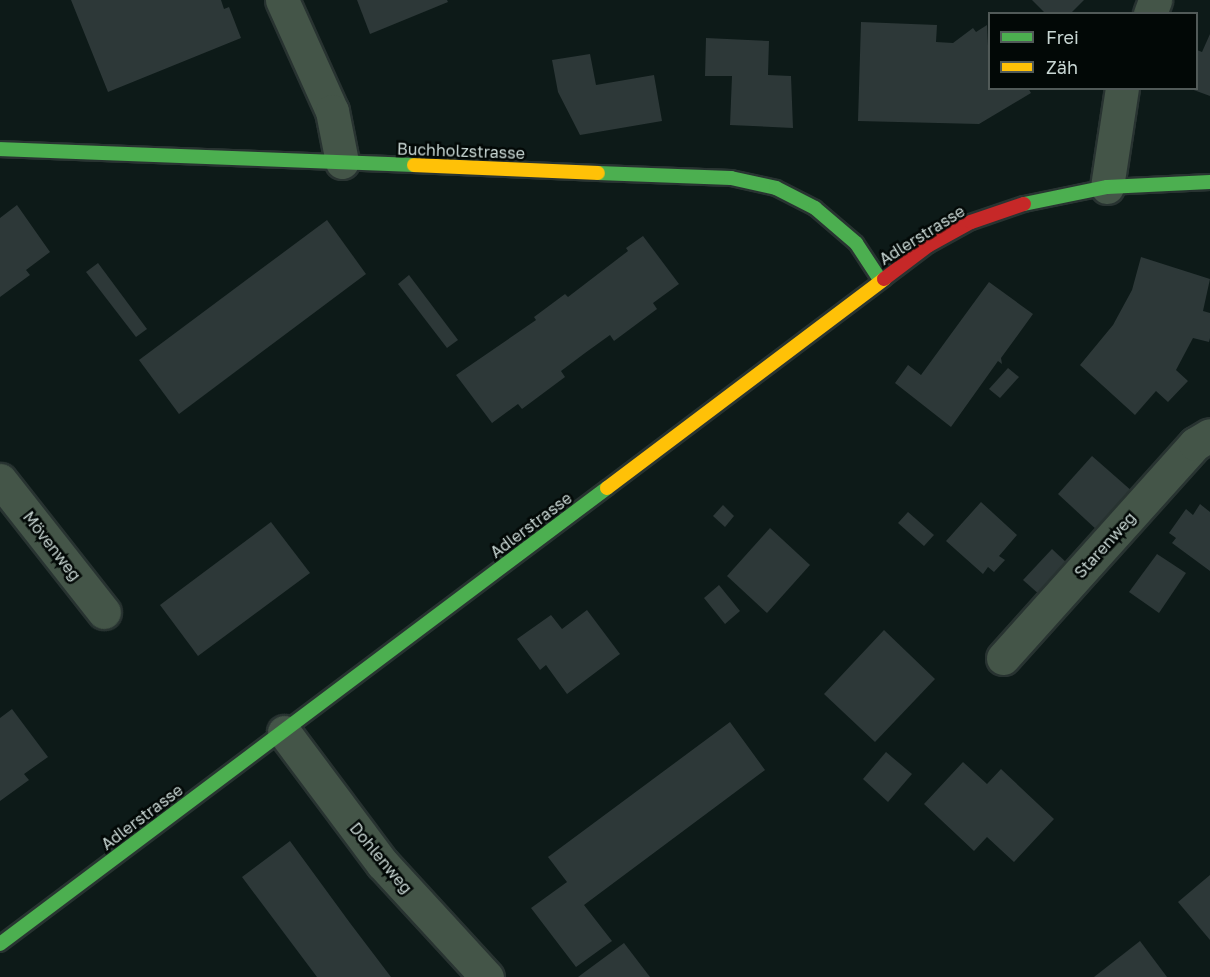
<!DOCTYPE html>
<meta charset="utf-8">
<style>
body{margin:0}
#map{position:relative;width:1210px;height:977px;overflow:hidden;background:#0d1a18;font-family:"Golos Text",sans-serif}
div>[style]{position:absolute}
.building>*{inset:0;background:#2d3838}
.roads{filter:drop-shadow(2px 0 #283331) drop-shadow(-2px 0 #283331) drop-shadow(0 2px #283331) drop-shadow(0 -2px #283331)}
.street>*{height:33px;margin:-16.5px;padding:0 16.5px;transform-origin:16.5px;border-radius:16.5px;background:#445548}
.fast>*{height:14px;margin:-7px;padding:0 7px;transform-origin:7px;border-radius:7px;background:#4caf50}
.slow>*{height:14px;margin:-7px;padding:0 7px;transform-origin:7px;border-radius:7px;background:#ffc107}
.jam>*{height:14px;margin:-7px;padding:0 7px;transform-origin:7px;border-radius:7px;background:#c62828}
span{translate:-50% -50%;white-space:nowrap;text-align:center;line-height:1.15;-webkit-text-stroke:5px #020806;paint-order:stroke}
.street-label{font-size:16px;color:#c8d6d3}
.legend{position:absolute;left:988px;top:12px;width:210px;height:78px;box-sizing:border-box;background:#020806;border:2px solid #515a58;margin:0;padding:8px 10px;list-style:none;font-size:18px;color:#c8d6d3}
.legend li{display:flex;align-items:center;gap:12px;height:30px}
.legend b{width:30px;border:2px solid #515a58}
</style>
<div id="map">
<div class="building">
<div style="clip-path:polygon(71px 0,221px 0,224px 9px,229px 7px,241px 38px,108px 92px)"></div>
<div style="clip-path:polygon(357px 0,447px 0,448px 2px,370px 34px)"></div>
<div style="clip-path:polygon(1032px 0,1084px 0,1070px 14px,1046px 14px)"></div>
<div style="clip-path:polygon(861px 22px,937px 25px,936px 42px,953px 43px,973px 28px,976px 32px,987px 25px,990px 88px,1028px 88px,1031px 93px,979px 124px,858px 121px)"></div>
<div style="clip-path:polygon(1210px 34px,1210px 96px,1191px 89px,1197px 88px,1197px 50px,1202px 52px)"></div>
<div style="clip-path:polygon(706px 38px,769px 41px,768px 75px,791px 76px,793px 128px,730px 125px,732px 76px,705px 76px)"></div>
<div style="clip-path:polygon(590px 54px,596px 85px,654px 75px,662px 121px,580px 135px,558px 92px,552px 60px)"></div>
<div style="clip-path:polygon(17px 205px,50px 252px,26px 270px,30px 275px,0 297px,0 218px)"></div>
<div style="clip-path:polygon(327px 220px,366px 274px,179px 414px,139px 360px)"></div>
<div style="clip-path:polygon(643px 236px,679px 284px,653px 303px,657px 309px,614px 341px,610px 335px,585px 353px,561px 371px,565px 377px,522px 409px,518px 404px,492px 423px,456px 375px,536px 320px,534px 317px,565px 294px,568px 297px,628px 251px,626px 248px)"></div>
<div style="clip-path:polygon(1141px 257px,1210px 279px,1203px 311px,1210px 313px,1210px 338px,1209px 342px,1193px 338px,1176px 370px,1188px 381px,1168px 402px,1156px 391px,1135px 415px,1080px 365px,1113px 325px,1132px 290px)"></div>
<div style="clip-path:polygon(98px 263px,147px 329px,136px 337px,86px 272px)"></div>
<div style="clip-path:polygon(409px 275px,458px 340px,447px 348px,398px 284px)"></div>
<div style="clip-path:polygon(989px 282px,1033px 314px,1001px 358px,1002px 364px,998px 361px,951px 427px,895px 383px,908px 365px,921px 375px)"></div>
<div style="clip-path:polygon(1008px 368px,1019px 377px,1000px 398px,989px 389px)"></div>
<div style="clip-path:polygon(1092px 456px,1133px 492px,1098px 531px,1058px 494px)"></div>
<div style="clip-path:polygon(981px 502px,1017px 535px,999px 556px,1005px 560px,994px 572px,988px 567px,983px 574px,946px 541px)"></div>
<div style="clip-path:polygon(1200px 504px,1210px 512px,1210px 571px,1172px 543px,1176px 538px,1169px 533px,1186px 509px,1193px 515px)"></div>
<div style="clip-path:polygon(723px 505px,734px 516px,725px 527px,713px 516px)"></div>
<div style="clip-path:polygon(908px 512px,934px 535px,924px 546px,898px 523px)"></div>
<div style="clip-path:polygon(271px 522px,310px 573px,198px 656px,160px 605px)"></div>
<div style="clip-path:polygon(770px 528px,810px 565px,767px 613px,727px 576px)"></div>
<div style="clip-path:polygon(1052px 549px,1068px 564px,1040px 595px,1023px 580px)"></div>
<div style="clip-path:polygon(1157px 554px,1186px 573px,1159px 613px,1129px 592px)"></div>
<div style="clip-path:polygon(719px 585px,740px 611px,725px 624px,704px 598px)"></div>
<div style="clip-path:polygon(587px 610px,620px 654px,567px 694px,546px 665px,540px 670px,517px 639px,551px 615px,562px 629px)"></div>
<div style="clip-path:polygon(884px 630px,935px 679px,875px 742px,824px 694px)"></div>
<div style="clip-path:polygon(12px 709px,48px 757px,24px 774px,29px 780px,0 801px,0 718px)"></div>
<div style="clip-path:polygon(730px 722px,765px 770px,584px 905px,612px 941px,576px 967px,531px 908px,567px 882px,548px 857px)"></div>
<div style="clip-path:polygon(886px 752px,912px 774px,888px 802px,863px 779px)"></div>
<div style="clip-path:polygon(963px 762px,987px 784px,1001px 769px,1054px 819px,1014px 862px,987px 837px,974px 851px,924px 804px)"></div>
<div style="clip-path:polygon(290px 841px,350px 923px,391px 977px,317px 977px,242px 877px)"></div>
<div style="clip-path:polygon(1210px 875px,1210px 940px,1178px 902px)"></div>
<div style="clip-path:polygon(1140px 941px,1167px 977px,1094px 977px)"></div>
<div style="clip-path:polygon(624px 943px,650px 977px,578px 977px)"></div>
</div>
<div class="roads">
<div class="street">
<div style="left:282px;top:0;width:122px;rotate:65.8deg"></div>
<div style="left:332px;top:111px;width:52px;rotate:78.9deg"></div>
<div style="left:1150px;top:14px;width:15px;rotate:-70deg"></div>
<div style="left:1107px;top:187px;width:100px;rotate:-81.4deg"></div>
<div style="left:0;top:480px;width:168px;rotate:51.8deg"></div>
<div style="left:1003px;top:658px;width:288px;rotate:-48.1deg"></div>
<div style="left:1195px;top:444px;width:17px;rotate:-31deg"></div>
<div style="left:284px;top:732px;width:164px;rotate:53.2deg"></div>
<div style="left:382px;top:863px;width:155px;rotate:47.4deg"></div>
</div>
<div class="fast">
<div style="left:0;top:149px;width:414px;rotate:2.2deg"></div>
<div style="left:598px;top:173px;width:133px;rotate:2.2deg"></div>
<div style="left:731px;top:178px;width:46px;rotate:12.5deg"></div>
<div style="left:776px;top:188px;width:44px;rotate:27.1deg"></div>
<div style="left:815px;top:208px;width:54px;rotate:40.5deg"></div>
<div style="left:856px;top:243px;width:45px;rotate:56.7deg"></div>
<div style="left:1024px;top:204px;width:85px;rotate:-11.6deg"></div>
<div style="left:1107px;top:187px;width:103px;rotate:-2.8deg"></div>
<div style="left:0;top:944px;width:759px;rotate:-36.92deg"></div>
</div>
<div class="slow">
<div style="left:414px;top:165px;width:184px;rotate:2.5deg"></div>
<div style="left:607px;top:488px;width:347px;rotate:-37deg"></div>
</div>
<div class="jam">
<div style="left:884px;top:279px;width:56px;rotate:-37.1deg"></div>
<div style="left:929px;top:245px;width:48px;rotate:-28.7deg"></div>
<div style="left:971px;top:222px;width:56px;rotate:-18.8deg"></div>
</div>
</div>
<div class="street-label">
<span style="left:461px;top:151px;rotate:2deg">Buchholzstrasse</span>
<span style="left:922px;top:235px;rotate:-32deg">Adlerstrasse</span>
<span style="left:531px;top:525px;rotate:-37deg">Adlerstrasse</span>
<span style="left:1105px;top:545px;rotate:-48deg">Starenweg</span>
<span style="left:52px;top:546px;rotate:52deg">Mövenweg</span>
<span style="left:142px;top:817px;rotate:-37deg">Adlerstrasse</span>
<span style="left:381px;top:858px;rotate:50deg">Dohlenweg</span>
</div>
<ul class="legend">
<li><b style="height:8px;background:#4caf50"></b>Frei</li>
<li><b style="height:8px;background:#ffc107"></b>Zäh</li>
</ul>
</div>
